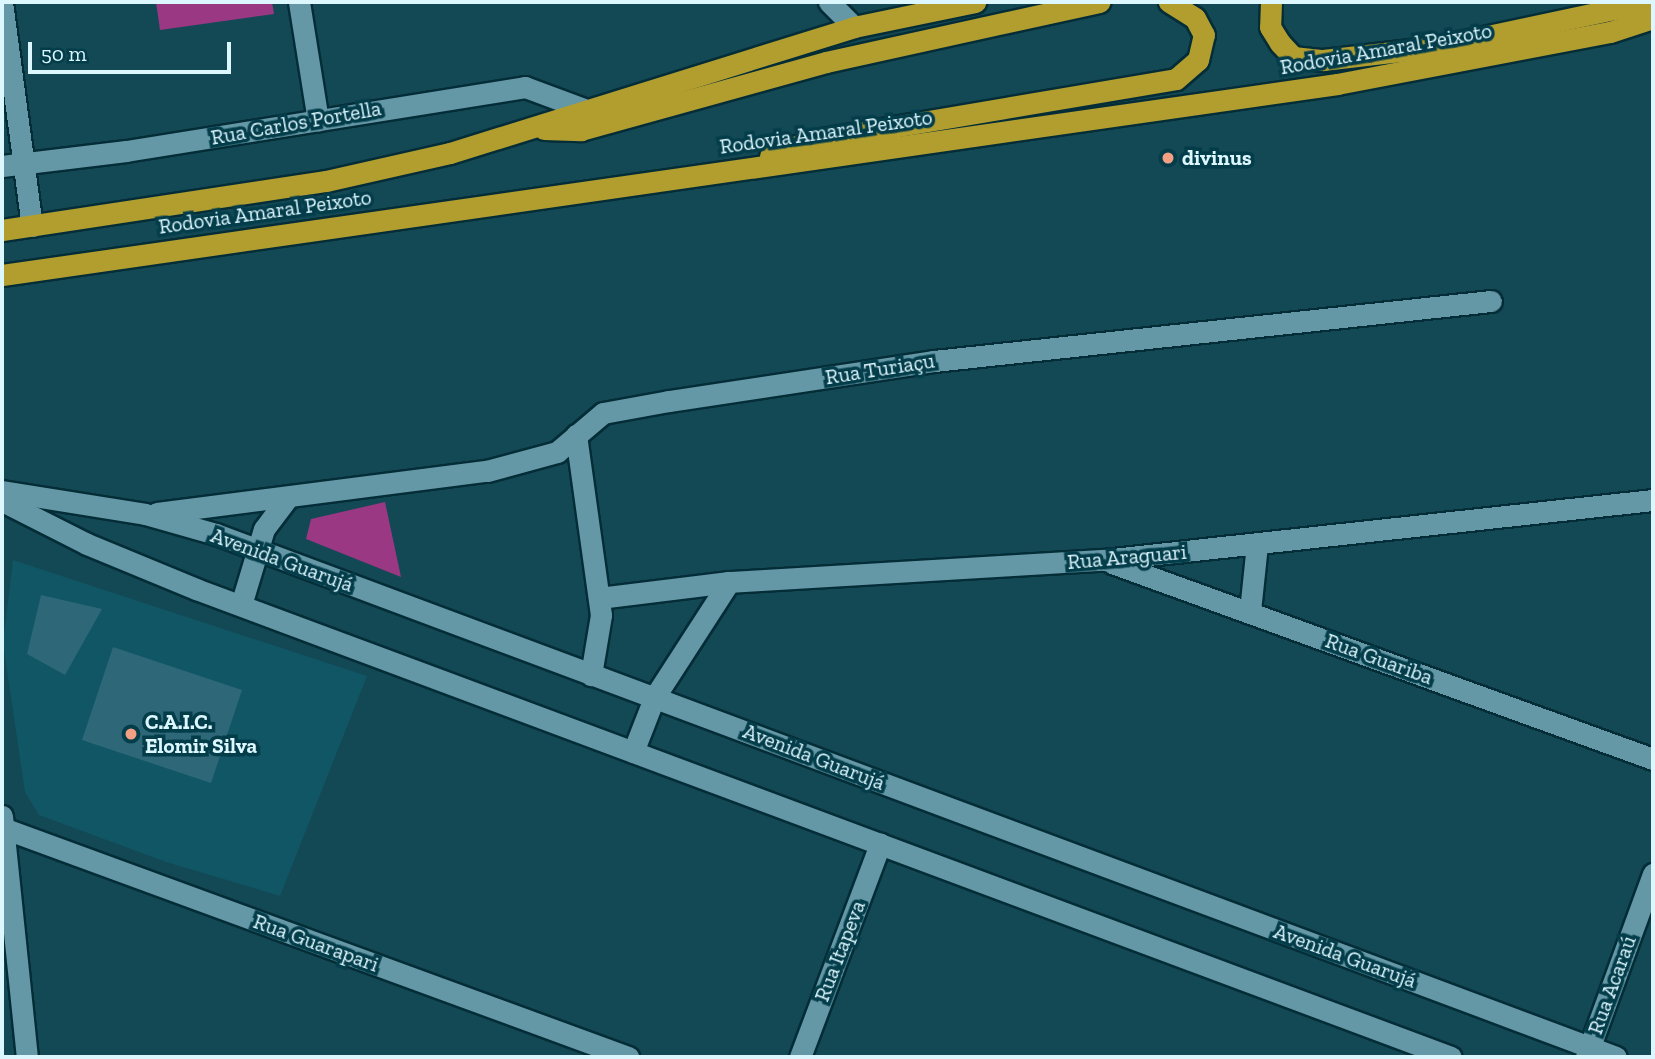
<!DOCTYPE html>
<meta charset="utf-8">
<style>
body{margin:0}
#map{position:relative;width:1655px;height:1059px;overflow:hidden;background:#134855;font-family:"Zilla Slab",serif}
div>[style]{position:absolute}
.built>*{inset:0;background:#115665}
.green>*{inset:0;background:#9b3883}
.building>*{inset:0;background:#2e6777}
.roads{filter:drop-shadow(2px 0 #042d37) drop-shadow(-2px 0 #042d37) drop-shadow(0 2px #042d37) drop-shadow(0 -2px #042d37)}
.minor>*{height:21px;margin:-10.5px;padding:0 10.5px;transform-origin:10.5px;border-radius:10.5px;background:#6598a7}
.highway>*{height:21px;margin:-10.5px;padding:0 10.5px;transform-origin:10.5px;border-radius:10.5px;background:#b19e2f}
.dots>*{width:19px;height:19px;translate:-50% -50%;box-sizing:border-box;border:4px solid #043d4a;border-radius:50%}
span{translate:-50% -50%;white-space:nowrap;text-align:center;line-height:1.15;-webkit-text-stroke:7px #043d4a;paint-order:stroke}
.street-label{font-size:21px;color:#ddf7ff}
.poi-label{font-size:21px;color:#ddf7ff;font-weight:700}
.left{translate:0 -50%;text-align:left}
.frame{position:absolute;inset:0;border:4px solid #ddf7ff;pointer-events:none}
.scale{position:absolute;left:28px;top:42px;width:203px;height:32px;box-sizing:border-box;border:4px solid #ddf7ff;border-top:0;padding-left:9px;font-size:21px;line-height:24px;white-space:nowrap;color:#ddf7ff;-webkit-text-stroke:5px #043d4a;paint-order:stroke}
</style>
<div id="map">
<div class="built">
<div style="clip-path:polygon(13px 560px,367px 676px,280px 896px,166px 862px,39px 815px,25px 792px,3px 643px)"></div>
</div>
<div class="green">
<div style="clip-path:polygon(156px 2px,272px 2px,274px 14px,160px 30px)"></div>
<div style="clip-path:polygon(385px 502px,401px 577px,306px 539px,311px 519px)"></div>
</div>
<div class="building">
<div style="clip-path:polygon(41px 595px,102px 609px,65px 675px,27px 654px)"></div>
<div style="clip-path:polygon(113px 647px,242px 690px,211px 783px,82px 740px)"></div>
</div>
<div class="roads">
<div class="minor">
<div style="left:2px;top:2px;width:226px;rotate:82.4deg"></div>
<div style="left:299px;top:2px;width:120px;rotate:80.9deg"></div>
<div style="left:829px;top:2px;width:35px;rotate:45deg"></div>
<div style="left:2px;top:166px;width:125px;rotate:-6.9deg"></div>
<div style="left:126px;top:151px;width:404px;rotate:-9.1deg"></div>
<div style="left:525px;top:87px;width:66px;rotate:20.4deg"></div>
<div style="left:576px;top:435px;width:182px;rotate:82.1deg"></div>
<div style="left:601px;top:615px;width:61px;rotate:99.5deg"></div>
<div style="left:2px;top:491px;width:145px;rotate:9.1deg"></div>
<div style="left:145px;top:514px;width:74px;rotate:15.7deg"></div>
<div style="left:216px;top:534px;width:1494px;rotate:20.48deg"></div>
<div style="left:2px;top:501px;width:95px;rotate:26.8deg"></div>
<div style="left:87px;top:544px;width:118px;rotate:22.4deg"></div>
<div style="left:196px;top:589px;width:1339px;rotate:20.45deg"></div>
<div style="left:157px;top:513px;width:333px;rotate:-7.3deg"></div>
<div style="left:487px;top:471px;width:73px;rotate:-15.2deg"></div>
<div style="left:557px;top:452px;width:60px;rotate:-40.3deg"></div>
<div style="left:603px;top:413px;width:67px;rotate:-10.3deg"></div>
<div style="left:669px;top:401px;width:268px;rotate:-8.6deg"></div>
<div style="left:934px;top:361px;width:560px;rotate:-6.15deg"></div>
<div style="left:1112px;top:563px;width:575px;rotate:19.92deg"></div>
<div style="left:599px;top:598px;width:131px;rotate:-7deg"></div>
<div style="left:729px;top:582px;width:375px;rotate:-3.4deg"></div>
<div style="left:1103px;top:560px;width:553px;rotate:-6.23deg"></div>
<div style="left:241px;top:605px;width:79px;rotate:-73.2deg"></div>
<div style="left:264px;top:529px;width:39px;rotate:-53deg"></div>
<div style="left:1250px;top:611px;width:67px;rotate:-84deg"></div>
<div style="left:633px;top:752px;width:58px;rotate:-68.7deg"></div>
<div style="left:654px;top:698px;width:138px;rotate:-57.1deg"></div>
<div style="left:2px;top:816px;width:242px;rotate:84.1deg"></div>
<div style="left:3px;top:828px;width:666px;rotate:20.12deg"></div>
<div style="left:800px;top:1057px;width:228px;rotate:-69.4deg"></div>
<div style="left:1586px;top:1057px;width:195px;rotate:-69.9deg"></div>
</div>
<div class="highway">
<div style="left:1271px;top:2px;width:25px;rotate:92deg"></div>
<div style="left:1270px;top:27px;width:19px;rotate:58deg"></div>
<div style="left:1280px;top:43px;width:19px;rotate:47deg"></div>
<div style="left:1293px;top:57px;width:30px;rotate:6deg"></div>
<div style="left:1323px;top:60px;width:114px;rotate:-6.6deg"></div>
<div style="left:1436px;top:47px;width:216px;rotate:-12deg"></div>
<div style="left:544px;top:129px;width:37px;rotate:2deg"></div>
<div style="left:581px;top:130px;width:254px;rotate:-15.5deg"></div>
<div style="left:826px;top:62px;width:280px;rotate:-12.4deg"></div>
<div style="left:770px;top:156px;width:43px;rotate:-20.6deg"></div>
<div style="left:810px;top:141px;width:371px;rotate:-9.6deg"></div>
<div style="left:1176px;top:79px;width:29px;rotate:-41deg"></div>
<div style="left:1198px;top:60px;width:26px;rotate:-77deg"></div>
<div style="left:1204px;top:35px;width:19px;rotate:-118deg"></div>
<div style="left:1195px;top:18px;width:31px;rotate:-148deg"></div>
<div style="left:2px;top:230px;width:328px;rotate:-8.6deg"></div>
<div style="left:326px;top:181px;width:127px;rotate:-12.7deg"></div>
<div style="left:450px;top:153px;width:423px;rotate:-17.3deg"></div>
<div style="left:854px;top:27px;width:124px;rotate:-11.7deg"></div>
<div style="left:2px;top:275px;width:1349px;rotate:-8.14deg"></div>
<div style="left:1337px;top:84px;width:278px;rotate:-10.8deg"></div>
<div style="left:1610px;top:32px;width:45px;rotate:-18deg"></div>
</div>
</div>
<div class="dots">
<div style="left:1168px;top:158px;background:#f39f84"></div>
<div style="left:131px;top:734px;background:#f39f84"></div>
</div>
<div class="street-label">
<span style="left:1386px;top:49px;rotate:-10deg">Rodovia Amaral Peixoto</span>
<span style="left:296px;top:123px;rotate:-10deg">Rua Carlos Portella</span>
<span style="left:826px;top:132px;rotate:-8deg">Rodovia Amaral Peixoto</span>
<span style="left:265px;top:212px;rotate:-8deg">Rodovia Amaral Peixoto</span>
<span style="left:880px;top:369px;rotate:-9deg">Rua Turiaçu</span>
<span style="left:1127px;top:557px;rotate:-5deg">Rua Araguari</span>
<span style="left:282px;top:560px;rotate:20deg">Avenida Guarujá</span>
<span style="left:1379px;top:659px;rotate:20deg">Rua Guariba</span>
<span style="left:814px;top:757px;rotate:21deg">Avenida Guarujá</span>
<span style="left:316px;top:943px;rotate:20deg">Rua Guarapari</span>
<span style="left:840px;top:951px;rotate:-69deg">Rua Itapeva</span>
<span style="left:1345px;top:956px;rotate:20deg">Avenida Guarujá</span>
<span style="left:1612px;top:985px;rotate:-70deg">Rua Acaraú</span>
</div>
<div class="poi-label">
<span class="left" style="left:1182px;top:158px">divinus</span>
<span class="left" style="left:145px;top:734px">C.A.I.C.<br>Elomir Silva</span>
</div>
<div class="frame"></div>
<div class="scale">50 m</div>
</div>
